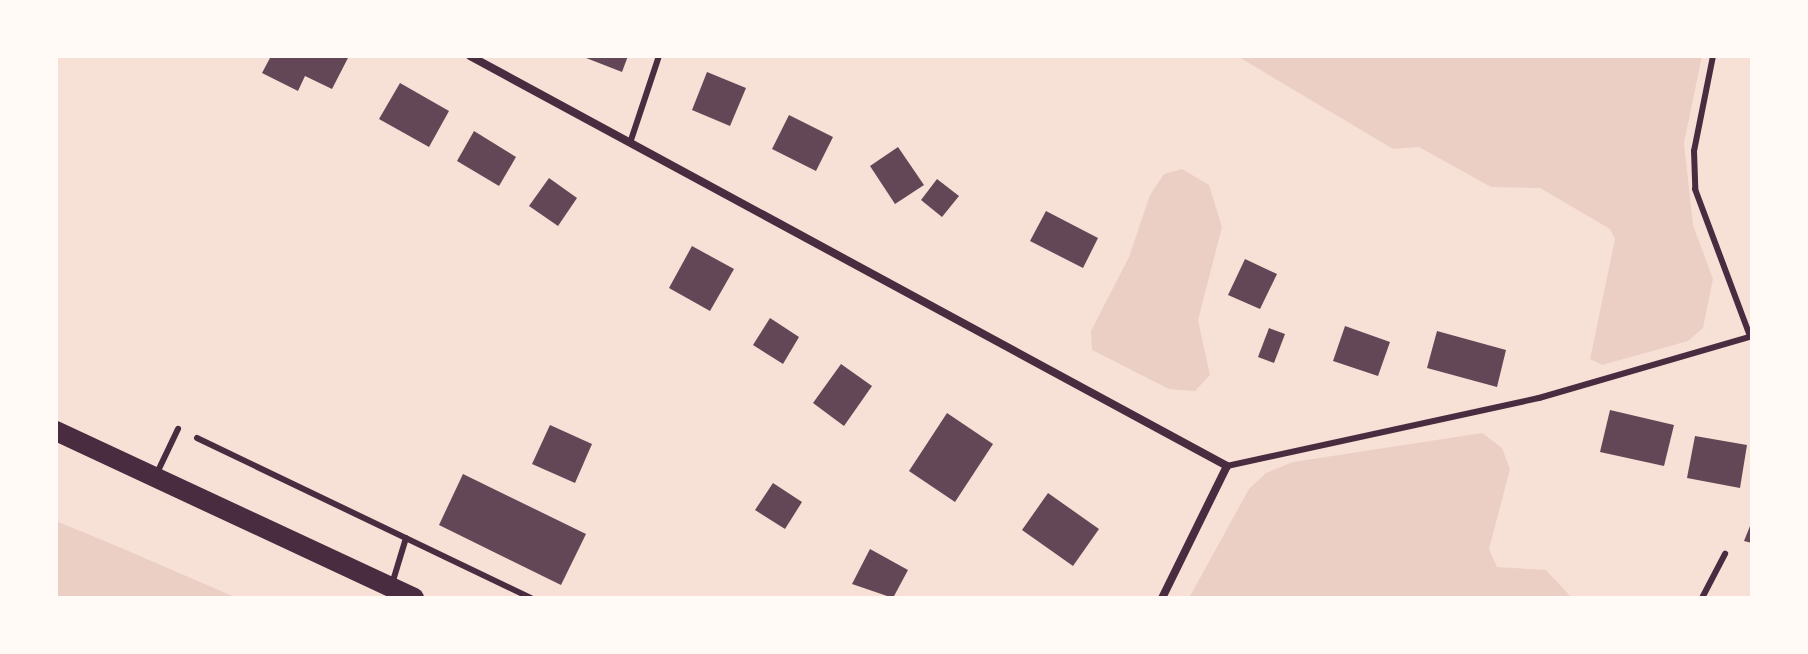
<!DOCTYPE html>
<style>
body{margin:0}
#map{position:relative;width:1808px;height:654px;overflow:hidden;background:#f7e1d7;font-family:Spectral,serif}
div>[style]{position:absolute}
.green>*{inset:0;background:#ebcfc5}
.building>*{inset:0;background:#644757}
.service>*{height:6px;margin:-3px;padding:0 3px;transform-origin:3px;border-radius:3px;background:#4a2c40}
.minor>*{height:8px;margin:-4px;padding:0 4px;transform-origin:4px;border-radius:4px;background:#4a2c40}
.primary>*{height:20px;margin:-10px;padding:0 10px;transform-origin:10px;border-radius:10px;background:#4a2c40}
span{translate:-50% -50%;white-space:nowrap;text-align:center;line-height:1.15;-webkit-text-stroke:8px #fffaf5;paint-order:stroke}
.frame{position:absolute;inset:0;border:58px solid #fffaf5;pointer-events:none}
</style>
<div id="map">
<div class="green">
<div style="clip-path:polygon(1237px 56px,1702px 56px,1684px 143px,1693px 225px,1713px 279px,1703px 328px,1688px 341px,1602px 365px,1590px 359px,1615px 239px,1610px 229px,1540px 188px,1491px 187px,1419px 147px,1393px 149px)"></div>
<div style="clip-path:polygon(1182px 169px,1209px 185px,1222px 227px,1198px 320px,1210px 375px,1195px 391px,1169px 389px,1092px 350px,1091px 331px,1129px 257px,1150px 195px,1164px 174px)"></div>
<div style="clip-path:polygon(1482px 433px,1502px 448px,1510px 469px,1489px 549px,1497px 567px,1546px 570px,1572px 598px,1189px 598px,1249px 489px,1266px 473px,1293px 462px)"></div>
<div style="clip-path:polygon(56px 521px,126px 550px,237px 598px,56px 598px)"></div>
</div>
<div class="building">
<div style="clip-path:polygon(271px 56px,349px 56px,332px 89px,305px 76px,298px 91px,262px 73px)"></div>
<div style="clip-path:polygon(581px 56px,628px 56px,622px 72px)"></div>
<div style="clip-path:polygon(707px 72px,746px 88px,730px 126px,692px 110px)"></div>
<div style="clip-path:polygon(400px 83px,449px 111px,429px 147px,379px 119px)"></div>
<div style="clip-path:polygon(789px 115px,833px 137px,816px 171px,772px 149px)"></div>
<div style="clip-path:polygon(474px 131px,516px 157px,499px 186px,457px 161px)"></div>
<div style="clip-path:polygon(898px 147px,924px 185px,895px 204px,870px 166px)"></div>
<div style="clip-path:polygon(549px 178px,577px 198px,558px 226px,529px 206px)"></div>
<div style="clip-path:polygon(937px 179px,959px 196px,942px 217px,921px 200px)"></div>
<div style="clip-path:polygon(1046px 211px,1098px 238px,1083px 268px,1030px 241px)"></div>
<div style="clip-path:polygon(692px 246px,734px 269px,710px 311px,669px 288px)"></div>
<div style="clip-path:polygon(1245px 259px,1277px 274px,1260px 309px,1228px 295px)"></div>
<div style="clip-path:polygon(770px 318px,799px 337px,783px 364px,753px 345px)"></div>
<div style="clip-path:polygon(1345px 326px,1390px 342px,1378px 376px,1333px 361px)"></div>
<div style="clip-path:polygon(1269px 328px,1285px 334px,1274px 363px,1258px 357px)"></div>
<div style="clip-path:polygon(1437px 331px,1506px 350px,1497px 387px,1427px 368px)"></div>
<div style="clip-path:polygon(841px 364px,872px 386px,844px 426px,813px 403px)"></div>
<div style="clip-path:polygon(1610px 410px,1674px 425px,1664px 466px,1600px 452px)"></div>
<div style="clip-path:polygon(947px 413px,993px 444px,955px 502px,909px 471px)"></div>
<div style="clip-path:polygon(550px 425px,592px 444px,575px 483px,532px 464px)"></div>
<div style="clip-path:polygon(1695px 436px,1747px 445px,1740px 488px,1687px 478px)"></div>
<div style="clip-path:polygon(463px 474px,586px 534px,561px 585px,439px 525px)"></div>
<div style="clip-path:polygon(773px 483px,802px 502px,785px 529px,755px 510px)"></div>
<div style="clip-path:polygon(1048px 493px,1099px 529px,1073px 566px,1022px 530px)"></div>
<div style="clip-path:polygon(1752px 521px,1752px 543px,1744px 541px)"></div>
<div style="clip-path:polygon(870px 549px,908px 570px,893px 598px,852px 584px)"></div>
</div>
<div class="service">
<div style="left:1713px;top:56px;width:97px;rotate:101.3deg"></div>
<div style="left:1694px;top:151px;width:38px;rotate:88deg"></div>
<div style="left:1695px;top:189px;width:157px;rotate:69.5deg"></div>
<div style="left:630px;top:143px;width:92px;rotate:-71.6deg"></div>
<div style="left:197px;top:438px;width:370px;rotate:25.6deg"></div>
<div style="left:1227px;top:466px;width:319px;rotate:-12.3deg"></div>
<div style="left:1539px;top:398px;width:222px;rotate:-16.2deg"></div>
<div style="left:157px;top:473px;width:49px;rotate:-64.5deg"></div>
<div style="left:392px;top:584px;width:48px;rotate:-73.1deg"></div>
<div style="left:1702px;top:598px;width:50px;rotate:-62.4deg"></div>
</div>
<div class="minor">
<div style="left:470px;top:56px;width:861px;rotate:28.44deg"></div>
<div style="left:1227px;top:466px;width:147px;rotate:116.2deg"></div>
</div>
<div class="primary">
<div style="left:56px;top:431px;width:395px;rotate:25deg"></div>
</div>
<div class="frame"></div>
</div>
